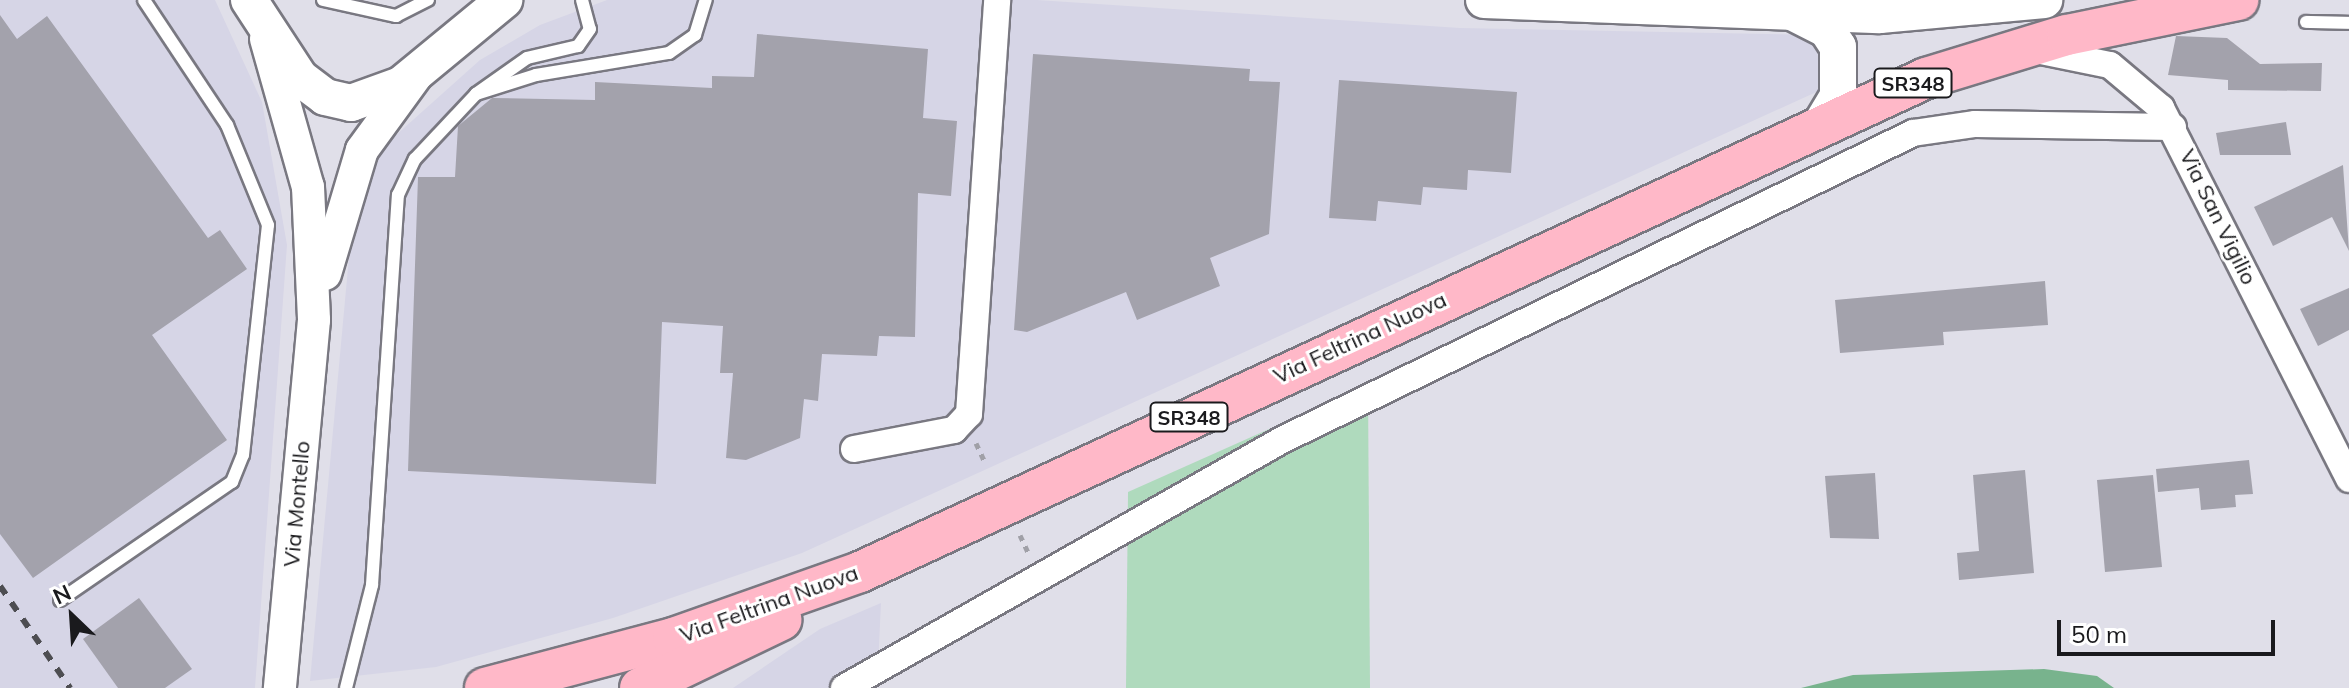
<!DOCTYPE html>
<style>
body{margin:0}
#map{position:relative;width:2349px;height:688px;overflow:hidden;background:#e0dfe9;font-family:Mulish,sans-serif}
div>[style]{position:absolute}
.built>*{inset:0;background:#d6d5e6}
.green>*{inset:0;background:#afdabd}
.forest>*{inset:0;background:#78b38d}
.building>*{inset:0;background:#a3a2ac}
.path>*{height:5px;margin-top:-2.5px;transform-origin:0;background:repeating-linear-gradient(90deg,#a0a0a7 0 6px,transparent 0 12px)}
.roads{filter:drop-shadow(2px 0 #797881) drop-shadow(-2px 0 #797881) drop-shadow(0 2px #797881) drop-shadow(0 -2px #797881)}
.service>*{height:12px;margin:-6px;padding:0 6px;transform-origin:6px;border-radius:6px;background:#fff}
.minor>*{height:26px;margin:-13px;padding:0 13px;transform-origin:13px;border-radius:13px;background:#fff}
.tertiary>*{height:32px;margin:-16px;padding:0 16px;transform-origin:16px;border-radius:16px;background:#fff}
.secondary>*{height:36px;margin:-18px;padding:0 18px;transform-origin:18px;border-radius:18px;background:#fff}
.primary>*{height:40px;margin:-20px;padding:0 20px;transform-origin:20px;border-radius:20px;background:#ffb8c8}
.rail>*{height:6px;margin-top:-3px;transform-origin:0;background:repeating-linear-gradient(90deg,#4d4d51 0 10px,transparent 0 20px)}
span{translate:-50% -50%;white-space:nowrap;text-align:center;line-height:1.15;-webkit-text-stroke:6px #fff;paint-order:stroke}
.shield-label span{padding:2px 6px;background:#fff;border:2px solid;border-radius:6px;-webkit-text-stroke-width:0}
.shield-label{font-size:20px;color:#1a1a1d;font-weight:700}
.street-label{font-size:22px;color:#1a1a1d}
.north{position:absolute;left:32px;top:576px;width:80px;height:80px;-webkit-text-stroke:6px #fff;paint-order:stroke;rotate:335deg;font-size:22px;font-weight:700;line-height:32px;text-align:center;color:#1a1a1d}
.north::after{content:'';display:block;margin:auto;width:28px;height:36px;background:#1a1a1d;clip-path:polygon(50% 0,100% 100%,50% 72%,0 100%)}
.scale{position:absolute;left:2057px;top:620px;width:218px;height:36px;box-sizing:border-box;border:4px solid #1a1a1d;border-top:0;padding-left:10px;font-size:24px;line-height:28px;white-space:nowrap;color:#1a1a1d;-webkit-text-stroke:6px #fff;paint-order:stroke}
</style>
<div id="map">
<div class="built">
<div style="clip-path:polygon(0 0,215px 0,262px 102px,287px 245px,255px 688px,0 688px)"></div>
<div style="clip-path:polygon(607px 0,1037px 0,1460px 28px,1814px 35px,1834px 84px,802px 553px,613px 618px,436px 667px,310px 681px,357px 170px,480px 60px,540px 25px)"></div>
<div style="clip-path:polygon(881px 603px,877px 688px,733px 688px,820px 629px)"></div>
</div>
<div class="green">
<div style="clip-path:polygon(1368px 385px,1370px 688px,1126px 688px,1128px 492px)"></div>
</div>
<div class="forest">
<div style="clip-path:polygon(2044px 669px,2097px 676px,2114px 688px,1801px 688px,1853px 675px)"></div>
</div>
<div class="building">
<div style="clip-path:polygon(0 15px,17px 39px,47px 16px,208px 238px,220px 230px,247px 269px,152px 335px,227px 440px,33px 578px,0 534px)"></div>
<div style="clip-path:polygon(757px 34px,928px 49px,923px 118px,957px 121px,951px 196px,918px 193px,915px 337px,879px 336px,877px 356px,822px 354px,818px 401px,804px 399px,800px 438px,746px 460px,726px 458px,733px 373px,720px 373px,723px 326px,662px 322px,656px 484px,408px 471px,418px 177px,455px 177px,458px 126px,492px 98px,595px 100px,595px 82px,712px 88px,712px 76px,754px 77px)"></div>
<div style="clip-path:polygon(2176px 36px,2227px 38px,2260px 64px,2322px 63px,2321px 91px,2228px 90px,2228px 80px,2168px 75px)"></div>
<div style="clip-path:polygon(1033px 54px,1250px 69px,1249px 81px,1280px 82px,1269px 234px,1210px 258px,1220px 286px,1137px 320px,1126px 292px,1027px 332px,1014px 330px)"></div>
<div style="clip-path:polygon(1339px 80px,1517px 92px,1511px 173px,1468px 170px,1467px 190px,1423px 187px,1421px 205px,1378px 201px,1376px 221px,1329px 218px)"></div>
<div style="clip-path:polygon(2286px 122px,2291px 155px,2220px 155px,2216px 133px)"></div>
<div style="clip-path:polygon(2343px 165px,2349px 251px,2332px 217px,2273px 246px,2254px 207px)"></div>
<div style="clip-path:polygon(2045px 281px,2048px 325px,1943px 332px,1944px 345px,1840px 353px,1835px 300px)"></div>
<div style="clip-path:polygon(2349px 288px,2349px 330px,2318px 346px,2300px 309px)"></div>
<div style="clip-path:polygon(2249px 460px,2253px 494px,2235px 495px,2236px 507px,2201px 510px,2199px 488px,2158px 492px,2156px 469px)"></div>
<div style="clip-path:polygon(2025px 470px,2034px 573px,1959px 580px,1957px 553px,1979px 551px,1973px 475px)"></div>
<div style="clip-path:polygon(1875px 473px,1879px 539px,1830px 538px,1825px 476px)"></div>
<div style="clip-path:polygon(2153px 475px,2162px 567px,2105px 572px,2097px 480px)"></div>
<div style="clip-path:polygon(139px 598px,192px 669px,165px 688px,118px 688px,83px 639px)"></div>
</div>
<div class="path">
<div style="left:976px;top:443px;width:23px;rotate:65deg"></div>
<div style="left:1020px;top:535px;width:19px;rotate:65deg"></div>
</div>
<div class="roads">
<div class="service">
<div style="left:323px;top:0;width:75px;rotate:12.4deg"></div>
<div style="left:396px;top:16px;width:36px;rotate:-27deg"></div>
<div style="left:582px;top:0;width:30px;rotate:75deg"></div>
<div style="left:590px;top:29px;width:21px;rotate:125deg"></div>
<div style="left:578px;top:46px;width:52px;rotate:166.8deg"></div>
<div style="left:527px;top:58px;width:62px;rotate:144.8deg"></div>
<div style="left:476px;top:94px;width:63px;rotate:-17.6deg"></div>
<div style="left:536px;top:75px;width:135px;rotate:-9.4deg"></div>
<div style="left:669px;top:53px;width:32px;rotate:-35deg"></div>
<div style="left:695px;top:35px;width:37px;rotate:-73deg"></div>
<div style="left:2306px;top:22px;width:43px;rotate:1.3deg"></div>
<div style="left:60px;top:600px;width:209px;rotate:-34.5deg"></div>
<div style="left:232px;top:482px;width:29px;rotate:-68deg"></div>
<div style="left:243px;top:455px;width:231px;rotate:-83.8deg"></div>
<div style="left:268px;top:225px;width:108px;rotate:-112.3deg"></div>
<div style="left:227px;top:125px;width:150px;rotate:-123.6deg"></div>
<div style="left:346px;top:688px;width:106px;rotate:-75.8deg"></div>
<div style="left:372px;top:585px;width:391px;rotate:-86.2deg"></div>
<div style="left:398px;top:195px;width:40px;rotate:-65deg"></div>
<div style="left:415px;top:159px;width:89px;rotate:-46.8deg"></div>
</div>
<div class="minor">
<div style="left:2041px;top:51px;width:70px;rotate:11.5deg"></div>
<div style="left:2110px;top:65px;width:67px;rotate:40.1deg"></div>
<div style="left:2161px;top:108px;width:416px;rotate:63.1deg"></div>
<div style="left:854px;top:449px;width:102px;rotate:-10.8deg"></div>
<div style="left:954px;top:430px;width:22px;rotate:-47deg"></div>
<div style="left:969px;top:414px;width:415px;rotate:-86.1deg"></div>
<div style="left:844px;top:688px;width:503px;rotate:-29.52deg"></div>
<div style="left:1282px;top:440px;width:702px;rotate:-25.94deg"></div>
<div style="left:1913px;top:133px;width:63px;rotate:-8.3deg"></div>
<div style="left:1975px;top:124px;width:198px;rotate:0.9deg"></div>
</div>
<div class="tertiary">
<div style="left:266px;top:39px;width:154px;rotate:74.2deg"></div>
<div style="left:308px;top:187px;width:133px;rotate:87.4deg"></div>
<div style="left:314px;top:320px;width:370px;rotate:95.3deg"></div>
<div style="left:325px;top:274px;width:129px;rotate:-73.4deg"></div>
<div style="left:362px;top:150px;width:92px;rotate:-53.9deg"></div>
</div>
<div class="secondary">
<div style="left:249px;top:0;width:93px;rotate:56.8deg"></div>
<div style="left:300px;top:78px;width:31px;rotate:37deg"></div>
<div style="left:325px;top:97px;width:27px;rotate:13deg"></div>
<div style="left:351px;top:103px;width:53px;rotate:-19.8deg"></div>
<div style="left:401px;top:85px;width:134px;rotate:-39.5deg"></div>
<div style="left:1484px;top:0;width:396px;rotate:2.2deg"></div>
<div style="left:1880px;top:15px;width:165px;rotate:-5.2deg"></div>
<div style="left:1794px;top:13px;width:37px;rotate:27deg"></div>
<div style="left:1827px;top:30px;width:20px;rotate:57deg"></div>
<div style="left:1838px;top:47px;width:49px;rotate:90deg"></div>
<div style="left:1838px;top:96px;width:35px;rotate:121deg"></div>
</div>
<div class="primary">
<div style="left:485px;top:688px;width:195px;rotate:-14.9deg"></div>
<div style="left:673px;top:638px;width:198px;rotate:-19.4deg"></div>
<div style="left:860px;top:572px;width:1175px;rotate:-24.86deg"></div>
<div style="left:1926px;top:78px;width:147px;rotate:-17deg"></div>
<div style="left:2067px;top:35px;width:175px;rotate:-11.6deg"></div>
<div style="left:640px;top:688px;width:157px;rotate:-25.7deg"></div>
</div>
</div>
<div class="rail">
<div style="left:0;top:586px;width:124px;rotate:55.5deg"></div>
</div>
<div class="shield-label">
<span style="left:1913px;top:83px">SR348</span>
<span style="left:1189px;top:417px">SR348</span>
</div>
<div class="street-label">
<span style="left:2218px;top:217px;rotate:64deg">Via San Vigilio</span>
<span style="left:1360px;top:338px;rotate:-25deg">Via Feltrina Nuova</span>
<span style="left:297px;top:504px;rotate:-85deg">Via Montello</span>
<span style="left:769px;top:604px;rotate:-20deg">Via Feltrina Nuova</span>
</div>
<div class="north">N</div>
<div class="scale">50 m</div>
</div>
